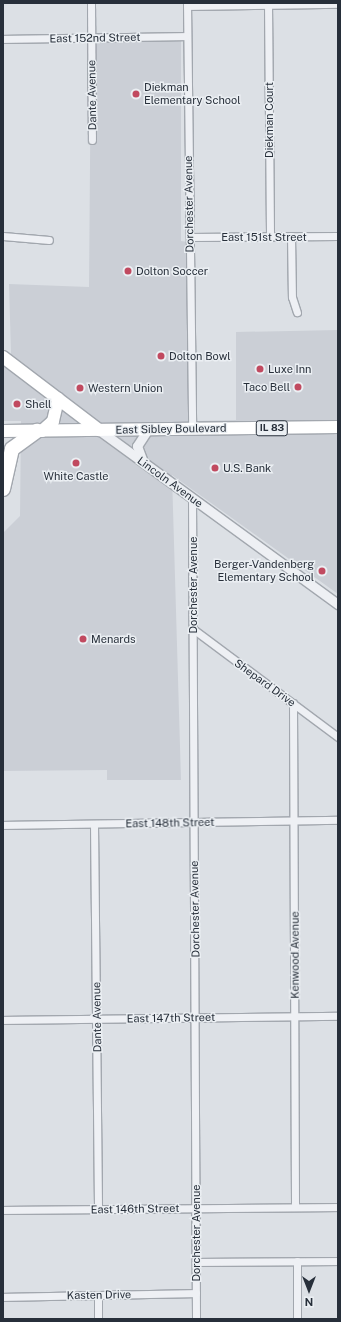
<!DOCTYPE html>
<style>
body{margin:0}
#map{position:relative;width:341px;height:1322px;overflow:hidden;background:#dce0e5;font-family:"Public Sans",sans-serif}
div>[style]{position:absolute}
.built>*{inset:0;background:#cbcfd6}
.roads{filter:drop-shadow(1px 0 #a2a7ae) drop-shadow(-1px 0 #a2a7ae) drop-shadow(0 1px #a2a7ae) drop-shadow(0 -1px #a2a7ae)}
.minor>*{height:7px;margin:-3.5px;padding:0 3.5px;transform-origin:3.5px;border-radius:3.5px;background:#eef0f4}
.tertiary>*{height:9px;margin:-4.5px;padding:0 4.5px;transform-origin:4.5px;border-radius:4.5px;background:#eef0f4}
.primary>*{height:12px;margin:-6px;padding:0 6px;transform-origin:6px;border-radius:6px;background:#fff}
.motorway>*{height:14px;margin:-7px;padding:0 7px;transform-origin:7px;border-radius:7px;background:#fff}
.dots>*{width:11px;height:11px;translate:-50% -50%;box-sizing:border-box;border:2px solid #ebeff3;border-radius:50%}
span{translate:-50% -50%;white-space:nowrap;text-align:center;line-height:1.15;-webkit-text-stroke:3px #ebeff3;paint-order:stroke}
.shield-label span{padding:1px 3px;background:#ebeff3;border:1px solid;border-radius:3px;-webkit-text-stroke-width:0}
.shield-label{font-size:10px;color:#272f3a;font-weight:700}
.street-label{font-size:11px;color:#272f3a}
.poi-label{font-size:11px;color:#272f3a}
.left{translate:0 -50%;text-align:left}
.right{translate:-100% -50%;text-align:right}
.frame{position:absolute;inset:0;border:4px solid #272f3a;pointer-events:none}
.north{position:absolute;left:289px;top:1270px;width:40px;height:40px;-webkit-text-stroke:3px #ebeff3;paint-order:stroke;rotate:180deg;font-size:11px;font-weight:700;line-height:16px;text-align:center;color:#272f3a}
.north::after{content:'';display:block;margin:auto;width:14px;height:18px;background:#272f3a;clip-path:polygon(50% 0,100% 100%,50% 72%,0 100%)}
</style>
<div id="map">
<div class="built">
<div style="clip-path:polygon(91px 41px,181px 41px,181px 241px,195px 243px,196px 421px,236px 420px,236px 332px,338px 330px,338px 594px,172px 475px,181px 780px,107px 780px,107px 770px,3px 771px,3px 533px,20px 516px,21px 421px,3px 421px,3px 357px,11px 354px,9px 284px,89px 287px)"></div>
</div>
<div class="roads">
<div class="minor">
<div style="left:91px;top:3px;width:137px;rotate:89.6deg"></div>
<div style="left:187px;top:3px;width:426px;rotate:89.3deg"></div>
<div style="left:268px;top:3px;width:234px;rotate:89.5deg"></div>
<div style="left:187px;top:6px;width:151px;rotate:-0.8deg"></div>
<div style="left:3px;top:39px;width:184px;rotate:-0.9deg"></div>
<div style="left:3px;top:236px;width:46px;rotate:5deg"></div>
<div style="left:291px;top:236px;width:61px;rotate:89.1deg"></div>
<div style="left:292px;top:297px;width:16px;rotate:72deg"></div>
<div style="left:190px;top:237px;width:148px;rotate:-0.4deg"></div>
<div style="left:192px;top:498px;width:821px;rotate:89.72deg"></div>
<div style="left:193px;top:629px;width:181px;rotate:36.7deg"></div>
<div style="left:293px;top:703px;width:504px;rotate:89.77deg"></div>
<div style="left:94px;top:824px;width:385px;rotate:89.4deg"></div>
<div style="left:3px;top:825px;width:335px;rotate:-0.9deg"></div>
<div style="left:3px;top:1020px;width:335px;rotate:-0.7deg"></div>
<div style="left:3px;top:1210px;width:335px;rotate:-0.5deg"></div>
<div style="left:297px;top:1261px;width:58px;rotate:90deg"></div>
<div style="left:196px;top:1262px;width:142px;rotate:-0.4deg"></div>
<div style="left:98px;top:1296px;width:23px;rotate:90deg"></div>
<div style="left:3px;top:1297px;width:193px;rotate:-1.2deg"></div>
</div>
<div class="tertiary">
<div style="left:99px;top:430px;width:296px;rotate:36.1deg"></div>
<div style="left:142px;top:459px;width:14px;rotate:-111deg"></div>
<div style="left:137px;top:446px;width:20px;rotate:-57deg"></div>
</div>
<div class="primary">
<div style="left:3px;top:357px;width:121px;rotate:37.2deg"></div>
<div style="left:3px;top:431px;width:335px;rotate:-0.7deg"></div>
<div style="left:42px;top:431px;width:15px;rotate:-42deg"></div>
<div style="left:53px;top:421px;width:23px;rotate:-77deg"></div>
</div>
<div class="motorway">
<div style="left:3px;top:489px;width:41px;rotate:-77.3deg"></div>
<div style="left:12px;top:449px;width:31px;rotate:-36deg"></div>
</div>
</div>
<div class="dots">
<div style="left:136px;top:94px;background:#c14a60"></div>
<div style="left:128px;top:271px;background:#c14a60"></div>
<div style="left:161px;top:356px;background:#c14a60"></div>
<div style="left:260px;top:369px;background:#c14a60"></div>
<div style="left:298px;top:387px;background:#c14a60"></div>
<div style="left:80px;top:388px;background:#c14a60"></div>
<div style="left:17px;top:404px;background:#c14a60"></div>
<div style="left:76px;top:463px;background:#c14a60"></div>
<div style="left:215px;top:468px;background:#c14a60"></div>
<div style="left:322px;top:571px;background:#c14a60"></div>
<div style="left:83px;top:639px;background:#c14a60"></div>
</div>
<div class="shield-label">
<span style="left:272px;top:428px">IL 83</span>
</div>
<div class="street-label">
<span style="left:95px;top:38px;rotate:-1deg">East 152nd Street</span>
<span style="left:92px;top:95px;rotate:-91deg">Dante Avenue</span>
<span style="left:269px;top:120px;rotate:-90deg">Diekman Court</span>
<span style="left:189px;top:204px;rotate:-91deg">Dorchester Avenue</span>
<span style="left:264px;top:237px">East 151st Street</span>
<span style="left:171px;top:429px;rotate:-1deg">East Sibley Boulevard</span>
<span style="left:170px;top:482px;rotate:36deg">Lincoln Avenue</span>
<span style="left:193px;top:585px;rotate:-90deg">Dorchester Avenue</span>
<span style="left:265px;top:683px;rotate:36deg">Shepard Drive</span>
<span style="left:170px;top:823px;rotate:-1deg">East 148th Street</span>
<span style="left:195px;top:909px;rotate:-91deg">Dorchester Avenue</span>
<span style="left:295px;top:955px;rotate:-90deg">Kenwood Avenue</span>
<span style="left:97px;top:1017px;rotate:-91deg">Dante Avenue</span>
<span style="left:171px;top:1018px;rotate:-1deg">East 147th Street</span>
<span style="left:135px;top:1209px;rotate:-1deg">East 146th Street</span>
<span style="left:196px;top:1233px;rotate:-90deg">Dorchester Avenue</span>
<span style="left:99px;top:1295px;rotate:-1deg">Kasten Drive</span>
</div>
<div class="poi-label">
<span class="left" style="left:144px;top:94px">Diekman<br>Elementary School</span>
<span class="left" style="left:136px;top:271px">Dolton Soccer</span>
<span class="left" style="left:169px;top:356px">Dolton Bowl</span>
<span class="left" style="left:268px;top:369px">Luxe Inn</span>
<span class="right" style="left:290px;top:387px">Taco Bell</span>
<span class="left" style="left:88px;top:388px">Western Union</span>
<span class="left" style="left:25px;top:404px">Shell</span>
<span class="left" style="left:223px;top:468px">U.S. Bank</span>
<span style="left:76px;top:476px">White Castle</span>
<span class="right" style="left:314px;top:571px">Berger-Vandenberg<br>Elementary School</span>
<span class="left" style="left:91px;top:639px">Menards</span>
</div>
<div class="frame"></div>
<div class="north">N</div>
</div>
